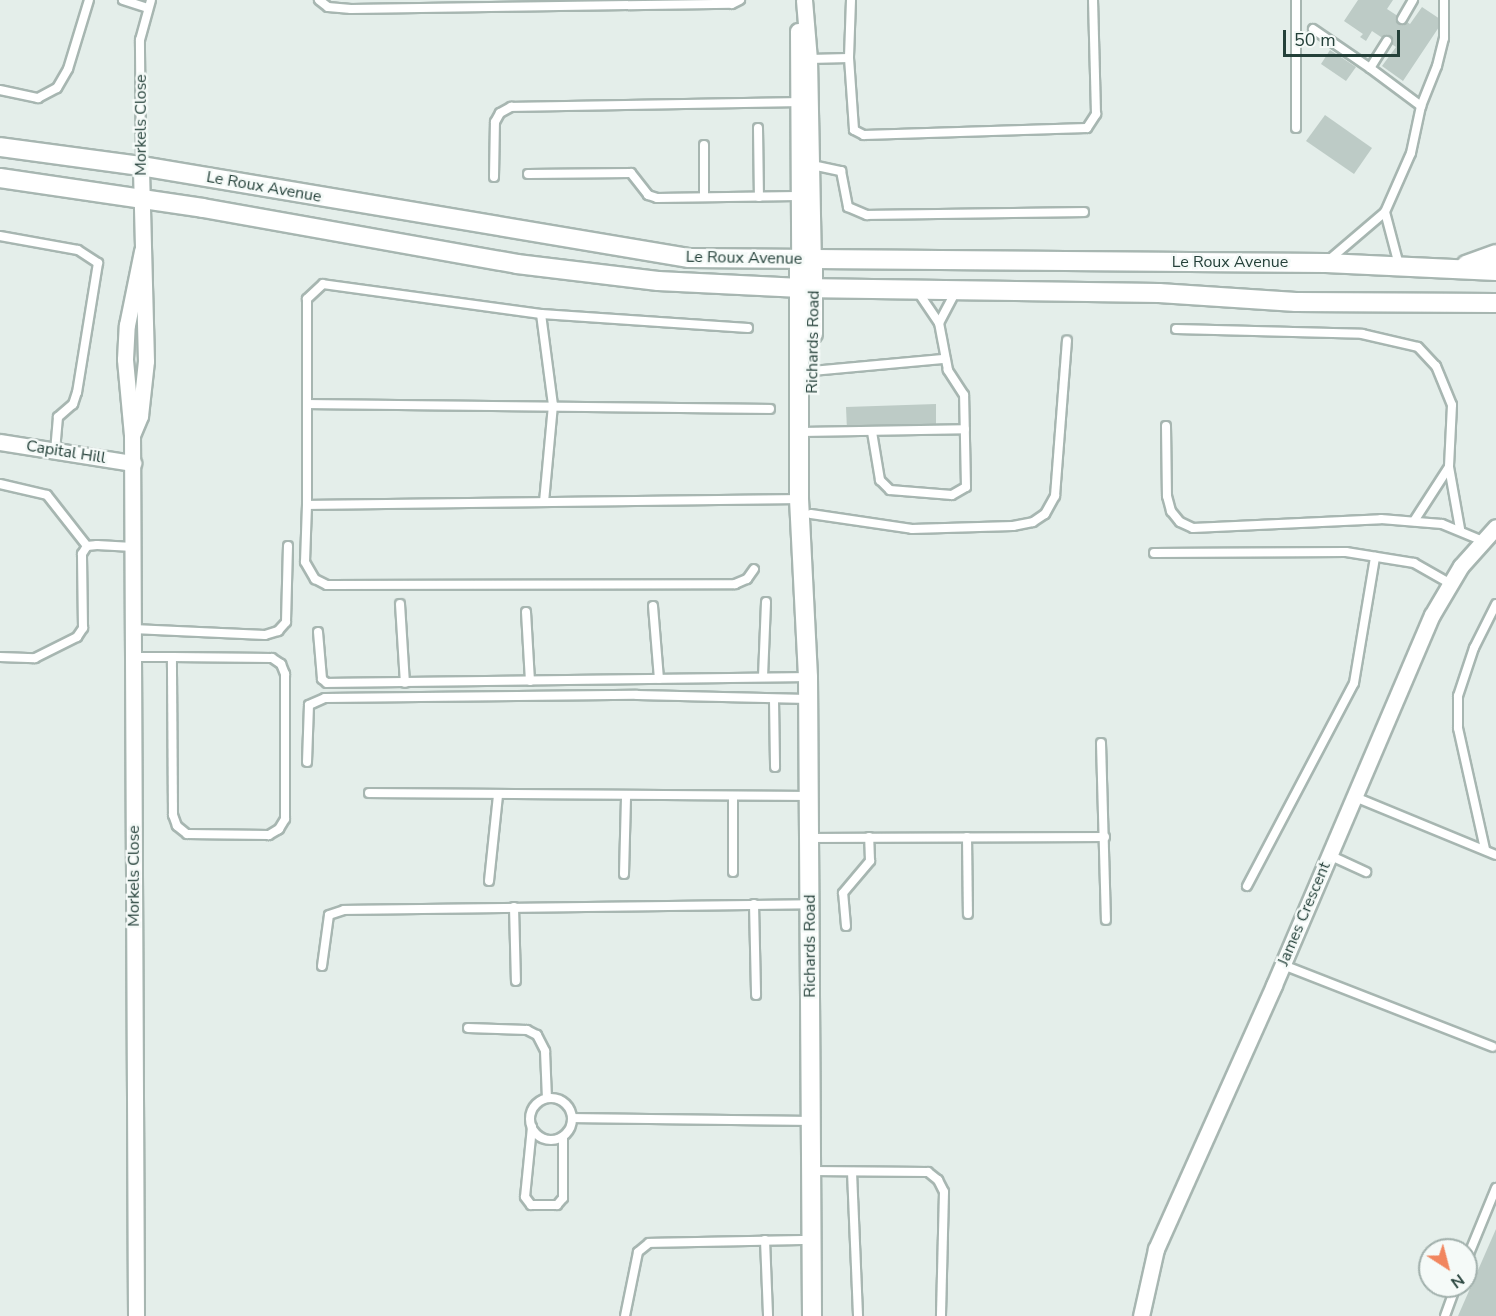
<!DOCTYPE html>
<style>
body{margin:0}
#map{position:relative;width:1496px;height:1316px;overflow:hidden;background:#e4eeea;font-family:"Nunito Sans",sans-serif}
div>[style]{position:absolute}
.building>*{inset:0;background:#bdcbc6}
.roads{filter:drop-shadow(2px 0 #a7b6b1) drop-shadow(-2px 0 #a7b6b1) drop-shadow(0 2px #a7b6b1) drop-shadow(0 -2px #a7b6b1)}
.service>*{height:8px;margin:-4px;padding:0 4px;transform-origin:4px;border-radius:4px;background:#fff}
.service>.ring{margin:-4px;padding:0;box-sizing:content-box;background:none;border:8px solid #fff;border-radius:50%}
.minor>*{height:15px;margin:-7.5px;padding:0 7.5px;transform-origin:7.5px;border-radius:7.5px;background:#fff}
.tertiary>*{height:18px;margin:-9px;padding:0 9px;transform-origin:9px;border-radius:9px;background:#fff}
.secondary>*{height:18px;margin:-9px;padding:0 9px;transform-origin:9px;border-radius:9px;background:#fff}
span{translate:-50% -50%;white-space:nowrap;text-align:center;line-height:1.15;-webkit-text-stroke:5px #f5faf8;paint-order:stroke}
.street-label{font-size:16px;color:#244039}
.north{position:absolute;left:1418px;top:1238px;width:60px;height:60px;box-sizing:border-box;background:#f5faf8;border:2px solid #a1b0ac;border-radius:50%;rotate:144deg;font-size:16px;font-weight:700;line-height:24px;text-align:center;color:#244039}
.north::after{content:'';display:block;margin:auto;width:21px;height:27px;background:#f1865f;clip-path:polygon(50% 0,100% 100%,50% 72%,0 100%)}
.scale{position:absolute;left:1283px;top:30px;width:117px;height:27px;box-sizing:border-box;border:3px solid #244039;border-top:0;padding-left:8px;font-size:18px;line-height:21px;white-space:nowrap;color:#244039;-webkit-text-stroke:4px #f5faf8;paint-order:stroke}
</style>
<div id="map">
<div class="building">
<div style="clip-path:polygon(1358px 0,1393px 0,1387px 9px,1410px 24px,1422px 7px,1443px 21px,1403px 81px,1382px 66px,1396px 47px,1372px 31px,1366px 41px,1360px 37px,1363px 34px,1344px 21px)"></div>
<div style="clip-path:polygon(1330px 50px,1356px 67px,1346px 81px,1321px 64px)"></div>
<div style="clip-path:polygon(1325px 115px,1372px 148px,1354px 174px,1306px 141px)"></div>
<div style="clip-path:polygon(936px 404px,936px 428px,847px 430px,846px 407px)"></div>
<div style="clip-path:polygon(1496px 1229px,1496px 1316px,1458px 1316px)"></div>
</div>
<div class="roads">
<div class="service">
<div style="left:123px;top:0;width:26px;rotate:18deg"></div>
<div style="left:319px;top:0;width:11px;rotate:38deg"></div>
<div style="left:328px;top:7px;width:23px;rotate:5deg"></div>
<div style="left:351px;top:9px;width:381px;rotate:-0.8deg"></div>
<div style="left:732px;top:4px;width:9px;rotate:-27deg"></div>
<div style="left:851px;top:0;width:58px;rotate:92deg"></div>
<div style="left:849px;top:58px;width:72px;rotate:86deg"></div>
<div style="left:854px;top:130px;width:11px;rotate:27deg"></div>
<div style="left:864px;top:135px;width:223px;rotate:-1.8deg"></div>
<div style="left:1087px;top:128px;width:17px;rotate:-57deg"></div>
<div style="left:1096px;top:114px;width:114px;rotate:-91.5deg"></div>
<div style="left:1402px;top:19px;width:22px;rotate:-60deg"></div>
<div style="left:1313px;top:29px;width:69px;rotate:34.4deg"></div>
<div style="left:1387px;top:41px;width:32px;rotate:122deg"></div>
<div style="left:1370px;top:68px;width:64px;rotate:36.7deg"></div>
<div style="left:809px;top:59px;width:40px;rotate:-1.4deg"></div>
<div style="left:0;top:90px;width:39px;rotate:12deg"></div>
<div style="left:38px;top:98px;width:21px;rotate:-28deg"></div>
<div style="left:57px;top:88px;width:22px;rotate:-60deg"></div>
<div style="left:68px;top:69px;width:72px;rotate:-73.1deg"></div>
<div style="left:758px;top:128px;width:69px;rotate:89.2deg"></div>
<div style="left:1296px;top:128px;width:128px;rotate:-90deg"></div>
<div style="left:141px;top:165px;width:125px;rotate:-90.5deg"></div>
<div style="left:140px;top:40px;width:41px;rotate:-74.6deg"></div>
<div style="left:812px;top:165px;width:30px;rotate:12deg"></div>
<div style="left:841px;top:171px;width:37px;rotate:79deg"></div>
<div style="left:848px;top:207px;width:21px;rotate:23deg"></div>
<div style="left:867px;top:215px;width:217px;rotate:-0.8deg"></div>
<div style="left:528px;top:174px;width:103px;rotate:-0.6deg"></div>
<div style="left:631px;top:173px;width:28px;rotate:52deg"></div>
<div style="left:648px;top:195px;width:9px;rotate:18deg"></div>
<div style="left:657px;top:198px;width:141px;rotate:-0.8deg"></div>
<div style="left:494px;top:177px;width:55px;rotate:-89deg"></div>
<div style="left:495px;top:122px;width:10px;rotate:-61deg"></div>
<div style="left:500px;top:113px;width:13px;rotate:-29deg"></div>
<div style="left:511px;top:107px;width:288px;rotate:-1deg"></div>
<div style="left:704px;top:197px;width:52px;rotate:-90deg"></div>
<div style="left:1385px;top:212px;width:55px;rotate:75.2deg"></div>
<div style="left:0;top:236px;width:79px;rotate:10.2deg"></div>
<div style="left:78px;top:250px;width:24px;rotate:33deg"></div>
<div style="left:98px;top:263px;width:131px;rotate:99.2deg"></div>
<div style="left:77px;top:392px;width:13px;rotate:108deg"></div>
<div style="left:73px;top:404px;width:20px;rotate:139deg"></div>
<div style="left:58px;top:417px;width:33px;rotate:95deg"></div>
<div style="left:1330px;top:259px;width:72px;rotate:-40.5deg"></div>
<div style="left:1385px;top:212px;width:64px;rotate:-66.2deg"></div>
<div style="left:1411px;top:153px;width:48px;rotate:-78deg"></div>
<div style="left:1421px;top:106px;width:43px;rotate:-68.2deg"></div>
<div style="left:1437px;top:66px;width:29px;rotate:-76deg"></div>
<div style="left:1444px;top:38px;width:38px;rotate:-90deg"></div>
<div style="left:541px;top:314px;width:92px;rotate:82.5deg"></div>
<div style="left:553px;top:405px;width:97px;rotate:95.3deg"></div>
<div style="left:939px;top:323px;width:34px;rotate:-62deg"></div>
<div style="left:748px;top:328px;width:207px;rotate:-176.1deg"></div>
<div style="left:541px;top:314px;width:220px;rotate:-172.2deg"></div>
<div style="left:323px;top:284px;width:22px;rotate:137deg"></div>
<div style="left:307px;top:299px;width:206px;rotate:90deg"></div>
<div style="left:307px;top:505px;width:491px;rotate:-0.7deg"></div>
<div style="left:1176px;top:329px;width:186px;rotate:1.5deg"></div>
<div style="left:1362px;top:334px;width:57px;rotate:13.1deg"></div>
<div style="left:1418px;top:347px;width:26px;rotate:47deg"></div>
<div style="left:1436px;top:366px;width:42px;rotate:67.7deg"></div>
<div style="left:1452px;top:405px;width:62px;rotate:92.8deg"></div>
<div style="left:1449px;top:467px;width:63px;rotate:79.9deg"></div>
<div style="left:812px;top:371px;width:134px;rotate:-5.2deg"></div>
<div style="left:308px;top:404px;width:462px;rotate:0.6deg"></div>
<div style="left:1166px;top:426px;width:70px;rotate:89.2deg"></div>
<div style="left:1167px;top:496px;width:16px;rotate:75deg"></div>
<div style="left:1171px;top:511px;width:14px;rotate:51deg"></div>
<div style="left:1180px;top:522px;width:14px;rotate:25deg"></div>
<div style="left:1193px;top:528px;width:188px;rotate:-2.7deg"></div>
<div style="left:1381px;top:519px;width:61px;rotate:4.7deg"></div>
<div style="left:1442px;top:524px;width:44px;rotate:22.5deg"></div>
<div style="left:801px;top:432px;width:164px;rotate:-1deg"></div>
<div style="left:872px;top:432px;width:49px;rotate:80.5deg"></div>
<div style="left:880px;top:480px;width:14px;rotate:45deg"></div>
<div style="left:890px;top:490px;width:62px;rotate:4.6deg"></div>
<div style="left:952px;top:495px;width:16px;rotate:-30deg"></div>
<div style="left:966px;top:487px;width:92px;rotate:-91.2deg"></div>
<div style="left:964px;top:395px;width:30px;rotate:-123deg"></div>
<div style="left:948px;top:370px;width:48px;rotate:-100.8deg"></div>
<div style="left:939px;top:323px;width:36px;rotate:-124deg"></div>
<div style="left:0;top:484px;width:48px;rotate:13.2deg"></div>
<div style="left:47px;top:495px;width:65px;rotate:51.9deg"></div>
<div style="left:307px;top:505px;width:57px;rotate:92deg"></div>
<div style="left:305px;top:562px;width:20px;rotate:60deg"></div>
<div style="left:315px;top:579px;width:13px;rotate:27deg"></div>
<div style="left:327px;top:585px;width:408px;rotate:-0.1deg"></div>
<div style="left:735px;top:584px;width:13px;rotate:-23deg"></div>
<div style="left:747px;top:579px;width:12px;rotate:-55deg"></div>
<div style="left:811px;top:514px;width:102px;rotate:8.4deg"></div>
<div style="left:912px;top:529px;width:101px;rotate:-1.7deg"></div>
<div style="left:1013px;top:526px;width:20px;rotate:-11deg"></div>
<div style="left:1033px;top:522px;width:14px;rotate:-34deg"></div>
<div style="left:1045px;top:514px;width:21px;rotate:-61deg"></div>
<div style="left:1055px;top:496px;width:156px;rotate:-85.6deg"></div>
<div style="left:1414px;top:521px;width:64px;rotate:-57.1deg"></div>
<div style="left:1154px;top:553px;width:192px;rotate:-0.3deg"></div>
<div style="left:1346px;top:552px;width:69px;rotate:9.2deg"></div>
<div style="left:1414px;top:563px;width:40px;rotate:29.7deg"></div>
<div style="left:400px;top:604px;width:79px;rotate:86.4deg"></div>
<div style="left:653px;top:606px;width:73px;rotate:85.3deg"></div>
<div style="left:526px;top:612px;width:69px;rotate:86.7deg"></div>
<div style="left:133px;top:629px;width:132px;rotate:2.6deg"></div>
<div style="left:265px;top:635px;width:14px;rotate:-17deg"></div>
<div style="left:278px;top:631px;width:12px;rotate:-48deg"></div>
<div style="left:286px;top:622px;width:76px;rotate:-88.5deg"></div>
<div style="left:318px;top:632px;width:47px;rotate:85.1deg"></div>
<div style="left:322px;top:679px;width:6px;rotate:39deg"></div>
<div style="left:327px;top:683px;width:481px;rotate:-0.7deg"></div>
<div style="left:0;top:657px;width:35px;rotate:2deg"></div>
<div style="left:35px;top:658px;width:47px;rotate:-26.6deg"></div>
<div style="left:77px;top:637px;width:11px;rotate:-56deg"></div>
<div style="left:83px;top:628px;width:74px;rotate:-90.8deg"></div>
<div style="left:82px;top:554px;width:9px;rotate:-58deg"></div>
<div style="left:87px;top:546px;width:10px;rotate:-6deg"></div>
<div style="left:97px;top:545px;width:36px;rotate:3deg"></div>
<div style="left:133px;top:657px;width:39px"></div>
<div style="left:172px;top:657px;width:100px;rotate:0.6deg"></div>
<div style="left:272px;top:658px;width:11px;rotate:34deg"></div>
<div style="left:281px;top:664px;width:11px;rotate:68deg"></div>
<div style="left:285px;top:674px;width:145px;rotate:90deg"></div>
<div style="left:285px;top:819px;width:12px;rotate:121deg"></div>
<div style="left:279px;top:829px;width:12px;rotate:149deg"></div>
<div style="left:269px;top:835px;width:82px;rotate:-179.3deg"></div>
<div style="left:187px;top:834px;width:13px;rotate:-141deg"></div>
<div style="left:177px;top:826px;width:12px;rotate:-110deg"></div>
<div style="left:173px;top:815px;width:158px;rotate:-90.4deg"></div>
<div style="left:763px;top:677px;width:75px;rotate:-87.7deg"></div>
<div style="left:774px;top:700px;width:67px;rotate:89.1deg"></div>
<div style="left:1101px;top:743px;width:177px;rotate:88.4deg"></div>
<div style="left:307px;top:762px;width:57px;rotate:-88deg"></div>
<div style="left:309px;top:705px;width:17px;rotate:-24deg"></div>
<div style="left:325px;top:698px;width:312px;rotate:-0.6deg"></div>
<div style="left:637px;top:695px;width:171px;rotate:1.3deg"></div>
<div style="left:369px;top:793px;width:440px;rotate:0.4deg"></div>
<div style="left:1355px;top:797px;width:152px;rotate:22.4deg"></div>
<div style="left:967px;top:837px;width:77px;rotate:89.3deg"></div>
<div style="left:809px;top:838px;width:296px;rotate:-0.2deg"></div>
<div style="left:1485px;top:849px;width:124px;rotate:-102.6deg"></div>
<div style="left:1458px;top:728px;width:32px;rotate:-90deg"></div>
<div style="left:1458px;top:696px;width:51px;rotate:-71.6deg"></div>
<div style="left:1474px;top:648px;width:49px;rotate:-63.4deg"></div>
<div style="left:1329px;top:855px;width:41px;rotate:24.7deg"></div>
<div style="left:733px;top:872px;width:75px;rotate:-90deg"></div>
<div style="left:624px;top:874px;width:78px;rotate:-88.5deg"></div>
<div style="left:489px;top:881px;width:86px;rotate:-84deg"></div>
<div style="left:1247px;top:886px;width:229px;rotate:-62.2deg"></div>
<div style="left:1354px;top:683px;width:128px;rotate:-80.5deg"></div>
<div style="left:754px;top:904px;width:91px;rotate:88.7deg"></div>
<div style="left:514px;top:907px;width:74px;rotate:88.5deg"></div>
<div style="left:846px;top:926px;width:33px;rotate:-95deg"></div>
<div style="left:843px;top:893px;width:42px;rotate:-49.8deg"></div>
<div style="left:870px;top:861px;width:24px;rotate:-92deg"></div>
<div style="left:1283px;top:965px;width:225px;rotate:21.3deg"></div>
<div style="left:322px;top:966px;width:51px;rotate:-82.2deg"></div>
<div style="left:329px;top:915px;width:16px;rotate:-18deg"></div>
<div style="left:344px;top:910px;width:464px;rotate:-0.7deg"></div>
<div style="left:468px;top:1028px;width:59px;rotate:1.9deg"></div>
<div style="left:527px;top:1030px;width:11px;rotate:27deg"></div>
<div style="left:537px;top:1035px;width:18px;rotate:63deg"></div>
<div style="left:545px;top:1051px;width:47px;rotate:87.6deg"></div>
<div class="ring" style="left:530px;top:1098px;width:34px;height:34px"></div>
<div style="left:572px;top:1118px;width:237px;rotate:0.7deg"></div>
<div style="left:532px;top:1127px;width:70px;rotate:95.7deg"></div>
<div style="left:525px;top:1197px;width:10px;rotate:53deg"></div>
<div style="left:531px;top:1205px;width:26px"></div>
<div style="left:557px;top:1205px;width:9px;rotate:-49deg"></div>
<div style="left:563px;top:1198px;width:61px;rotate:-90deg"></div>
<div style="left:812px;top:1171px;width:116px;rotate:0.5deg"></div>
<div style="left:928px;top:1172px;width:13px;rotate:39deg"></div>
<div style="left:938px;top:1180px;width:13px;rotate:63deg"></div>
<div style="left:944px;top:1192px;width:124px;rotate:91.4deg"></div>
<div style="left:852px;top:1172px;width:144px;rotate:87.6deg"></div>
<div style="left:765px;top:1240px;width:76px;rotate:87.7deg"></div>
<div style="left:1466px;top:1261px;width:79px;rotate:-67.7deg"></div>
<div style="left:625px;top:1316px;width:65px;rotate:-78.5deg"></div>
<div style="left:638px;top:1252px;width:14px;rotate:-39deg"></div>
<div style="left:649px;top:1243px;width:162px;rotate:-1.1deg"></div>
<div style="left:1445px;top:1316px;width:32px;rotate:-70deg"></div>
</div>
<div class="minor">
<div style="left:804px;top:0;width:59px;rotate:85.2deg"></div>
<div style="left:809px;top:59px;width:201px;rotate:88.9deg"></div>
<div style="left:798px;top:31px;width:228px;rotate:89.7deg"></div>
<div style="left:132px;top:435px;width:21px;rotate:-67deg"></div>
<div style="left:140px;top:416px;width:55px;rotate:-83.8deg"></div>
<div style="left:146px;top:361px;width:195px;rotate:-91.5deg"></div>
<div style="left:0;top:442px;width:135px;rotate:9deg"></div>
<div style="left:136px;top:1316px;width:881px;rotate:-90.26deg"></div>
<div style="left:132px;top:435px;width:76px;rotate:-95.3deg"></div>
<div style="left:125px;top:359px;width:34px;rotate:-87deg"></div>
<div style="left:127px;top:325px;width:76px;rotate:-78.5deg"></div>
<div style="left:1141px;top:1316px;width:69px;rotate:-77.4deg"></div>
<div style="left:1156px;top:1249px;width:289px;rotate:-65.9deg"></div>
<div style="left:1274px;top:985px;width:402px;rotate:-66.9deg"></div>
<div style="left:1432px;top:615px;width:57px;rotate:-59.4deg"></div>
<div style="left:1461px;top:566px;width:52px;rotate:-48.1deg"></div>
</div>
<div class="tertiary">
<div style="left:799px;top:259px;width:240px;rotate:90deg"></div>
<div style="left:799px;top:499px;width:178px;rotate:87.1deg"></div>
<div style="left:808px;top:677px;width:639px;rotate:89.64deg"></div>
<div style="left:813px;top:334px;width:74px;rotate:-90deg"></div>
</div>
<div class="secondary">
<div style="left:0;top:147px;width:142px;rotate:7.7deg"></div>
<div style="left:141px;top:166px;width:556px;rotate:9.53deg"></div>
<div style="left:689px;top:258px;width:637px;rotate:0.45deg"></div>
<div style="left:1326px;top:263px;width:170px;rotate:2.7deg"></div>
<div style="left:0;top:178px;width:205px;rotate:8.4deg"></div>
<div style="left:203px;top:208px;width:319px;rotate:10.1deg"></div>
<div style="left:517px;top:264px;width:142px;rotate:6.9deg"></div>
<div style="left:658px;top:281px;width:143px;rotate:2.8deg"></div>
<div style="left:801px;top:288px;width:358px;rotate:0.8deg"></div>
<div style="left:1159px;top:293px;width:137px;rotate:3.8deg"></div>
<div style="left:1296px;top:302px;width:200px;rotate:0.3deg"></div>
<div style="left:1466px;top:265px;width:32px;rotate:-20deg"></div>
</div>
</div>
<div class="street-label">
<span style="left:141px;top:125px;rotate:-90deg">Morkels Close</span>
<span style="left:264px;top:187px;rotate:10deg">Le Roux Avenue</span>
<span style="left:744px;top:258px;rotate:1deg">Le Roux Avenue</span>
<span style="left:1230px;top:262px">Le Roux Avenue</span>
<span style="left:813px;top:342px;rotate:-89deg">Richards Road</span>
<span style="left:66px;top:452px;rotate:9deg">Capital Hill</span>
<span style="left:134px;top:876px;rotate:-90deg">Morkels Close</span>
<span style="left:1304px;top:914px;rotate:-67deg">James Crescent</span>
<span style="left:810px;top:946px;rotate:-90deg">Richards Road</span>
</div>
<div class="north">N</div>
<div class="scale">50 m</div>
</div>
